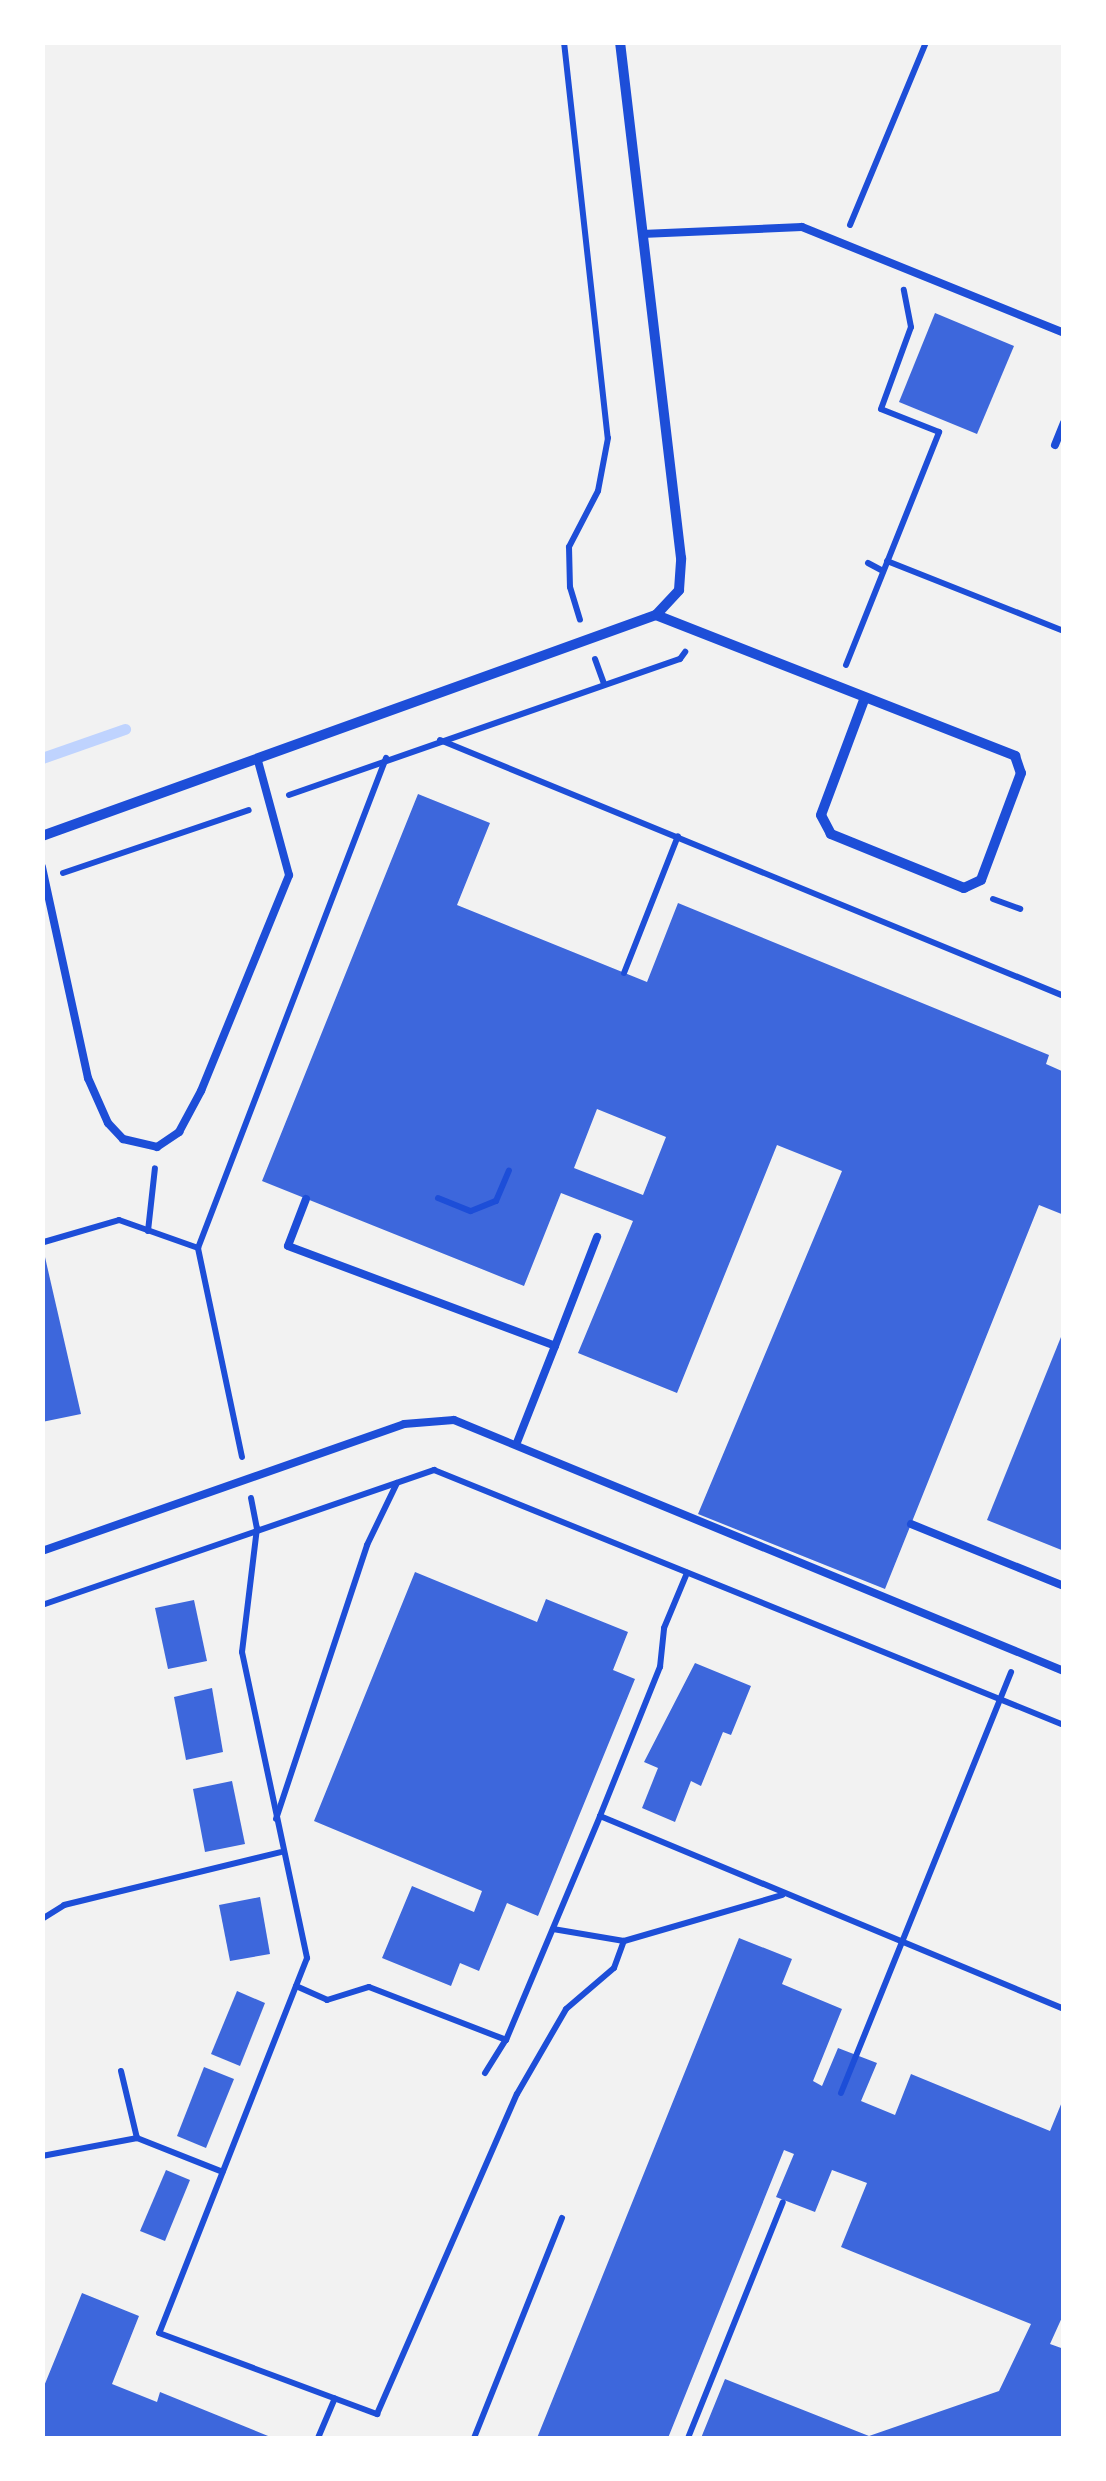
<!DOCTYPE html>
<style>
body{margin:0}
#map{position:relative;width:1106px;height:2481px;overflow:hidden;background:#f2f2f2;font-family:"IBM Plex Sans",sans-serif}
div>[style]{position:absolute}
.stream>*{height:11px;margin:-5.5px;padding:0 5.5px;transform-origin:5.5px;border-radius:5.5px;background:#bfd3fe}
.building>*{inset:0;background:#3d67dc}
.path>*{height:6px;margin:-3px;padding:0 3px;transform-origin:3px;border-radius:3px;background:#1d4ed8}
.service>*{height:8px;margin:-4px;padding:0 4px;transform-origin:4px;border-radius:4px;background:#1d4ed8}
.minor>*{height:10px;margin:-5px;padding:0 5px;transform-origin:5px;border-radius:5px;background:#1d4ed8}
span{translate:-50% -50%;white-space:nowrap;text-align:center;line-height:1.15;-webkit-text-stroke:8px #fff;paint-order:stroke}
.frame{position:absolute;inset:0;border:45px solid #fff;pointer-events:none}
</style>
<div id="map">
<div class="stream">
<div style="left:42px;top:758px;width:88px;rotate:-19.3deg"></div>
</div>
<div class="building">
<div style="clip-path:polygon(935px 313px,1014px 346px,977px 434px,899px 402px)"></div>
<div style="clip-path:polygon(evenodd,418px 794px,490px 823px,457px 905px,647px 982px,678px 903px,1049px 1055px,1046px 1064px,1064px 1072px,1064px 1215px,1039px 1205px,885px 1589px,698px 1514px,842px 1171px,777px 1145px,677px 1393px,578px 1353px,633px 1221px,561px 1193px,524px 1286px,262px 1181px,418px 794px,597px 1109px,666px 1137px,643px 1195px,574px 1168px,597px 1109px)"></div>
<div style="clip-path:polygon(42px 1244px,81px 1414px,42px 1422px)"></div>
<div style="clip-path:polygon(1063px 1332px,1064px 1332px,1064px 1551px,987px 1520px)"></div>
<div style="clip-path:polygon(415px 1572px,537px 1622px,546px 1599px,628px 1632px,613px 1670px,635px 1679px,538px 1916px,507px 1903px,479px 1971px,460px 1963px,451px 1986px,382px 1958px,412px 1886px,474px 1912px,482px 1891px,314px 1821px)"></div>
<div style="clip-path:polygon(194px 1600px,207px 1661px,168px 1669px,155px 1608px)"></div>
<div style="clip-path:polygon(695px 1663px,751px 1686px,731px 1735px,723px 1732px,701px 1786px,691px 1781px,675px 1822px,642px 1808px,658px 1768px,644px 1762px)"></div>
<div style="clip-path:polygon(212px 1688px,223px 1752px,186px 1760px,174px 1697px)"></div>
<div style="clip-path:polygon(232px 1781px,245px 1844px,205px 1852px,193px 1789px)"></div>
<div style="clip-path:polygon(260px 1897px,270px 1954px,230px 1961px,219px 1905px)"></div>
<div style="clip-path:polygon(739px 1938px,792px 1959px,782px 1984px,842px 2009px,813px 2081px,822px 2086px,838px 2048px,877px 2063px,861px 2101px,895px 2115px,911px 2074px,1050px 2131px,1064px 2097px,1064px 2313px,1050px 2344px,1064px 2349px,1064px 2438px,701px 2438px,725px 2379px,869px 2436px,999px 2391px,1031px 2324px,841px 2247px,867px 2183px,832px 2170px,815px 2212px,776px 2197px,794px 2154px,784px 2150px,668px 2438px,537px 2438px)"></div>
<div style="clip-path:polygon(237px 1991px,265px 2003px,240px 2066px,211px 2054px)"></div>
<div style="clip-path:polygon(204px 2067px,234px 2079px,206px 2148px,177px 2136px)"></div>
<div style="clip-path:polygon(166px 2170px,190px 2180px,165px 2241px,140px 2231px)"></div>
<div style="clip-path:polygon(82px 2293px,139px 2316px,112px 2384px,157px 2402px,160px 2392px,273px 2438px,42px 2438px,42px 2391px)"></div>
</div>
<div class="path">
<div style="left:564px;top:42px;width:398px;rotate:83.7deg"></div>
<div style="left:608px;top:438px;width:54px;rotate:100.7deg"></div>
<div style="left:598px;top:491px;width:63px;rotate:117.4deg"></div>
<div style="left:569px;top:547px;width:40px;rotate:88.6deg"></div>
<div style="left:570px;top:587px;width:34px;rotate:73deg"></div>
<div style="left:850px;top:225px;width:198px;rotate:-67.4deg"></div>
<div style="left:887px;top:561px;width:190px;rotate:21.6deg"></div>
<div style="left:868px;top:563px;width:17px;rotate:28deg"></div>
<div style="left:595px;top:659px;width:27px;rotate:70deg"></div>
<div style="left:846px;top:665px;width:251px;rotate:-68.2deg"></div>
<div style="left:939px;top:432px;width:62px;rotate:-158.4deg"></div>
<div style="left:881px;top:409px;width:87px;rotate:-69.9deg"></div>
<div style="left:911px;top:327px;width:38px;rotate:-101deg"></div>
<div style="left:440px;top:740px;width:674px;rotate:22.31deg"></div>
<div style="left:289px;top:795px;width:414px;rotate:-19.2deg"></div>
<div style="left:680px;top:659px;width:9px;rotate:-54deg"></div>
<div style="left:63px;top:873px;width:196px;rotate:-18.7deg"></div>
<div style="left:993px;top:899px;width:29px;rotate:20deg"></div>
<div style="left:624px;top:973px;width:147px;rotate:-68.5deg"></div>
<div style="left:438px;top:1198px;width:35px;rotate:22deg"></div>
<div style="left:471px;top:1211px;width:27px;rotate:-22deg"></div>
<div style="left:496px;top:1201px;width:33px;rotate:-67deg"></div>
<div style="left:148px;top:1231px;width:63px;rotate:-83.7deg"></div>
<div style="left:44px;top:1242px;width:78px;rotate:-16.3deg"></div>
<div style="left:119px;top:1220px;width:84px;rotate:19.5deg"></div>
<div style="left:242px;top:1457px;width:214px;rotate:-101.9deg"></div>
<div style="left:198px;top:1248px;width:525px;rotate:-69.01deg"></div>
<div style="left:251px;top:1498px;width:31px;rotate:79deg"></div>
<div style="left:257px;top:1528px;width:125px;rotate:96.9deg"></div>
<div style="left:242px;top:1652px;width:313px;rotate:78deg"></div>
<div style="left:307px;top:1958px;width:403px;rotate:111.5deg"></div>
<div style="left:159px;top:2333px;width:233px;rotate:20.4deg"></div>
<div style="left:377px;top:2414px;width:349px;rotate:-66.4deg"></div>
<div style="left:517px;top:2094px;width:98px;rotate:-60deg"></div>
<div style="left:566px;top:2009px;width:63px;rotate:-40.5deg"></div>
<div style="left:614px;top:1968px;width:29px;rotate:-70deg"></div>
<div style="left:624px;top:1941px;width:72px;rotate:-170.4deg"></div>
<div style="left:42px;top:1605px;width:415px;rotate:-19deg"></div>
<div style="left:434px;top:1470px;width:680px;rotate:22.04deg"></div>
<div style="left:600px;top:1816px;width:503px;rotate:22.58deg"></div>
<div style="left:276px;top:1819px;width:289px;rotate:-71.6deg"></div>
<div style="left:367px;top:1545px;width:69px;rotate:-64.2deg"></div>
<div style="left:42px;top:1919px;width:26px;rotate:-32deg"></div>
<div style="left:64px;top:1905px;width:223px;rotate:-13.7deg"></div>
<div style="left:624px;top:1941px;width:165px;rotate:-16.2deg"></div>
<div style="left:296px;top:1986px;width:34px;rotate:24deg"></div>
<div style="left:327px;top:2000px;width:44px;rotate:-17.2deg"></div>
<div style="left:369px;top:1987px;width:147px;rotate:21.1deg"></div>
<div style="left:121px;top:2071px;width:69px;rotate:76.6deg"></div>
<div style="left:485px;top:2073px;width:39px;rotate:-58deg"></div>
<div style="left:506px;top:2040px;width:243px;rotate:-67.2deg"></div>
<div style="left:600px;top:1816px;width:161px;rotate:-68.1deg"></div>
<div style="left:660px;top:1667px;width:39px;rotate:-84deg"></div>
<div style="left:664px;top:1628px;width:60px;rotate:-67.3deg"></div>
<div style="left:841px;top:2093px;width:454px;rotate:-68deg"></div>
<div style="left:42px;top:2156px;width:97px;rotate:-10.7deg"></div>
<div style="left:137px;top:2138px;width:92px;rotate:21.6deg"></div>
<div style="left:318px;top:2438px;width:43px;rotate:-67deg"></div>
<div style="left:474px;top:2438px;width:237px;rotate:-68.2deg"></div>
<div style="left:688px;top:2438px;width:254px;rotate:-68.1deg"></div>
</div>
<div class="service">
<div style="left:642px;top:234px;width:160px;rotate:-2.5deg"></div>
<div style="left:802px;top:227px;width:283px;rotate:22deg"></div>
<div style="left:1055px;top:445px;width:24px;rotate:-68deg"></div>
<div style="left:42px;top:867px;width:216px;rotate:77.7deg"></div>
<div style="left:88px;top:1078px;width:49px;rotate:66deg"></div>
<div style="left:108px;top:1123px;width:22px;rotate:47deg"></div>
<div style="left:123px;top:1139px;width:35px;rotate:13deg"></div>
<div style="left:157px;top:1147px;width:27px;rotate:-34deg"></div>
<div style="left:179px;top:1132px;width:47px;rotate:-61.8deg"></div>
<div style="left:201px;top:1091px;width:233px;rotate:-67.8deg"></div>
<div style="left:289px;top:875px;width:118px;rotate:-105.2deg"></div>
<div style="left:306px;top:1199px;width:50px;rotate:111deg"></div>
<div style="left:288px;top:1246px;width:285px;rotate:20.5deg"></div>
<div style="left:555px;top:1346px;width:106px;rotate:111.5deg"></div>
<div style="left:555px;top:1346px;width:117px;rotate:-68.9deg"></div>
<div style="left:911px;top:1524px;width:165px;rotate:22.1deg"></div>
<div style="left:42px;top:1551px;width:384px;rotate:-19.3deg"></div>
<div style="left:404px;top:1424px;width:50px;rotate:-4.6deg"></div>
<div style="left:454px;top:1420px;width:660px;rotate:22.37deg"></div>
</div>
<div class="minor">
<div style="left:656px;top:615px;width:386px;rotate:21.4deg"></div>
<div style="left:1015px;top:756px;width:18px;rotate:71deg"></div>
<div style="left:1021px;top:773px;width:114px;rotate:110.5deg"></div>
<div style="left:981px;top:880px;width:19px;rotate:155deg"></div>
<div style="left:964px;top:888px;width:144px;rotate:-157.9deg"></div>
<div style="left:831px;top:834px;width:21px;rotate:-118deg"></div>
<div style="left:821px;top:815px;width:123px;rotate:-69.5deg"></div>
<div style="left:42px;top:836px;width:653px;rotate:-19.8deg"></div>
<div style="left:656px;top:615px;width:34px;rotate:-47deg"></div>
<div style="left:679px;top:590px;width:32px;rotate:-86deg"></div>
<div style="left:681px;top:558px;width:520px;rotate:-96.74deg"></div>
</div>
<div class="frame"></div>
</div>
